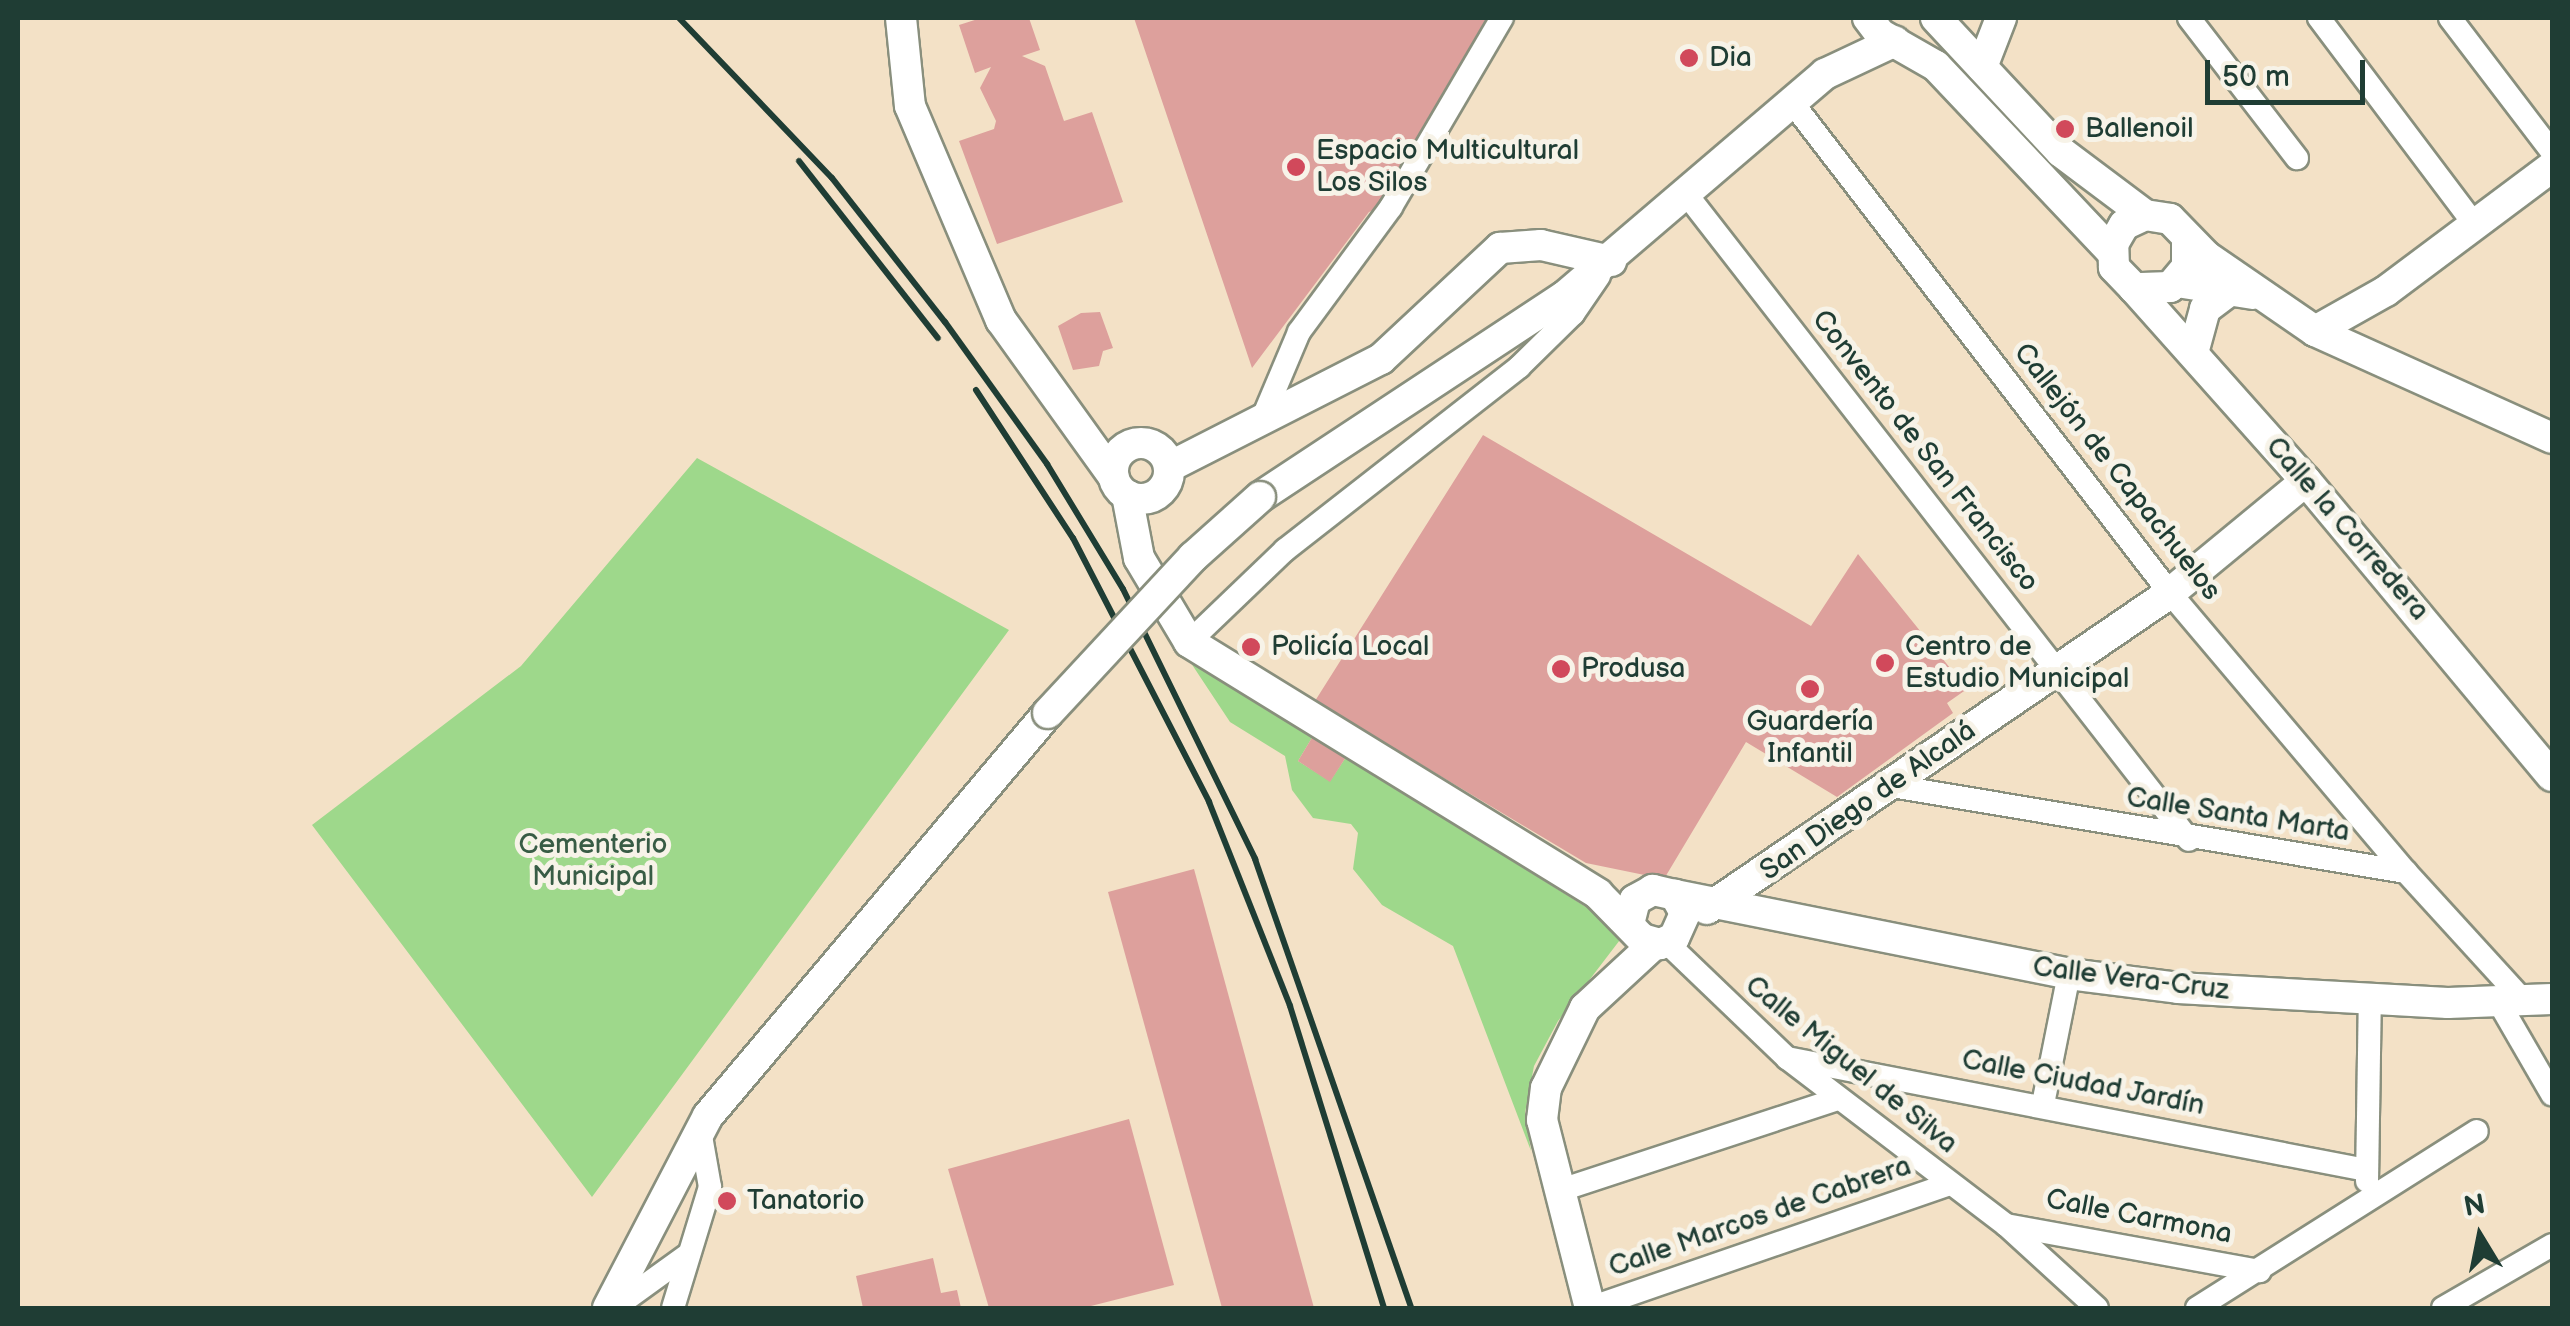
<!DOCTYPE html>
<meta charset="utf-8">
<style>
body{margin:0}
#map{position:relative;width:2570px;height:1326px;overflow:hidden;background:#f3e1c6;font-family:"Balsamiq Sans",sans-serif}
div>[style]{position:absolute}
.green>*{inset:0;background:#9ed88b}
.building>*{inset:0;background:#dda09c}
.roads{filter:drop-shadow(2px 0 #898f7d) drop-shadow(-2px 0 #898f7d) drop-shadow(0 2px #898f7d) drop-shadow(0 -2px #898f7d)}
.street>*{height:22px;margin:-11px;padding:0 11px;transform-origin:11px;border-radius:11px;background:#fff}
.secondary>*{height:30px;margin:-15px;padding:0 15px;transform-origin:15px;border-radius:15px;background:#fff}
.secondary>.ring{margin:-15px;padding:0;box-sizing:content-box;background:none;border:30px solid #fff;border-radius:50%}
.rail>*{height:6px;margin:-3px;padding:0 3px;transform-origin:3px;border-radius:3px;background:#1f3d34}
.bridges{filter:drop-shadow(2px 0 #898f7d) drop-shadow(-2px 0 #898f7d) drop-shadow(0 2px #898f7d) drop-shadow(0 -2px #898f7d)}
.secondary-bridge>*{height:30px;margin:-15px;padding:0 15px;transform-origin:15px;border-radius:15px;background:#fff}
.dots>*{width:28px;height:28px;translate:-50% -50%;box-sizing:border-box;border:5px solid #f7f3e8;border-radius:50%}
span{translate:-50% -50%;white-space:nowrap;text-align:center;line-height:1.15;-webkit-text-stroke:10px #f7f3e8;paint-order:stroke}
.poi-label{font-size:28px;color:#1f3d34}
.left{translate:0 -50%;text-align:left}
.street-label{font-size:28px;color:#1f3d34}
.park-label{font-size:28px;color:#385c45}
.frame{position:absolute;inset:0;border:20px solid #1f3d34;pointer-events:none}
.north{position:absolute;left:2430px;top:1186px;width:100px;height:100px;-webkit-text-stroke:8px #f7f3e8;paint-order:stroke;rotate:350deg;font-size:28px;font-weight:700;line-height:40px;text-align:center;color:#1f3d34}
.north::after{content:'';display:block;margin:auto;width:35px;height:45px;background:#1f3d34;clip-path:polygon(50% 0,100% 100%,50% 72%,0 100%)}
.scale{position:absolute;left:2205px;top:60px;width:160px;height:45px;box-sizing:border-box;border:5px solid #1f3d34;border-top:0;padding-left:12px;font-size:30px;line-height:35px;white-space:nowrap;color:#1f3d34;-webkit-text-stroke:8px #f7f3e8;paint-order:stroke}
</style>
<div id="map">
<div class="green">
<div style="clip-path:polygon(697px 458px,1009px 630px,592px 1197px,312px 825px,521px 666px)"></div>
<div style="clip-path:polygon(1185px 654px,1313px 736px,1298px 761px,1330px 781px,1346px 757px,1626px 932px,1558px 1021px,1534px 1066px,1525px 1113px,1531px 1151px,1453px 946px,1382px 905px,1353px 869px,1358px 833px,1351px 824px,1313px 818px,1292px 790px,1285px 756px,1230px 722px)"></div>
</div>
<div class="building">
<div style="clip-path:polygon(981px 18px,1029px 18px,1040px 50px,1022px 56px,1045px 66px,1064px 121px,1092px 112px,1123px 202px,997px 244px,959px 141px,994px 129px,996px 121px,980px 88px,991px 67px,975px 73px,959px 25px)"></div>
<div style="clip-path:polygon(1134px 18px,1491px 18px,1380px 208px,1369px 212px,1252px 368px)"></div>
<div style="clip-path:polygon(1100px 312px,1113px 348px,1103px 351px,1099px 366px,1073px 370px,1058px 326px,1081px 313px)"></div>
<div style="clip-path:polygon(1483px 435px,1811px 626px,1858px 554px,1967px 689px,1947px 703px,1953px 713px,1837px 797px,1746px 742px,1664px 879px,1586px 863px,1315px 701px)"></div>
<div style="clip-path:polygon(1313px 736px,1346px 757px,1330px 782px,1298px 761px)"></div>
<div style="clip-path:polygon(1194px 869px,1314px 1308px,1222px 1308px,1108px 892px)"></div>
<div style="clip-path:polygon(1129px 1119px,1174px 1285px,1083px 1308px,989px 1308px,948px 1169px)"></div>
<div style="clip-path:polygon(933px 1258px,941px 1293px,957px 1290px,961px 1308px,863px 1308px,856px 1276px)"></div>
</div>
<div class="roads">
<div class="street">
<div style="left:2189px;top:18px;width:177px;rotate:52.4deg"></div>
<div style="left:2319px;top:18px;width:258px;rotate:53deg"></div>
<div style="left:2450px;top:18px;width:168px;rotate:52.7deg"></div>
<div style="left:1791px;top:101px;width:621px;rotate:52.39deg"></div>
<div style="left:2170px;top:593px;width:365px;rotate:49.8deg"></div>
<div style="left:1687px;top:195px;width:817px;rotate:52.11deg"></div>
<div style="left:1264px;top:415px;width:90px;rotate:-67.1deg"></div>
<div style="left:1299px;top:332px;width:155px;rotate:-53.6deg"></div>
<div style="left:1391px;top:207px;width:219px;rotate:-59.6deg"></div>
<div style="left:1189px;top:642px;width:133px;rotate:-43.8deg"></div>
<div style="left:1285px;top:550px;width:297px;rotate:-38deg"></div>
<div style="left:1519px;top:367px;width:76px;rotate:-44.5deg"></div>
<div style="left:1573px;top:314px;width:46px;rotate:-55.6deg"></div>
<div style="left:1892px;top:786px;width:521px;rotate:9.5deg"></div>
<div style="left:2406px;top:872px;width:172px;rotate:47.6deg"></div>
<div style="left:1666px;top:942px;width:168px;rotate:43.8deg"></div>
<div style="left:1787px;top:1058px;width:275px;rotate:37.3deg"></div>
<div style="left:2006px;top:1225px;width:123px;rotate:42.4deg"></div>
<div style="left:2498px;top:1001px;width:108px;rotate:59.9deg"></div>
<div style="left:1787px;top:1058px;width:590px;rotate:10.95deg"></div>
<div style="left:2043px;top:1104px;width:133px;rotate:-78.7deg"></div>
<div style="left:2367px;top:1181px;width:182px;rotate:-89.1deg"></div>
<div style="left:1558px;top:1191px;width:295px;rotate:-18.2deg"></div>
<div style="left:2006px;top:1225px;width:258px;rotate:10.3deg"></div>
<div style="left:614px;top:1308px;width:89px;rotate:-35.8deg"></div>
<div style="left:673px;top:1308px;width:127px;rotate:-73deg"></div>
<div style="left:710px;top:1187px;width:58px;rotate:-100deg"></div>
<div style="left:1590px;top:1308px;width:381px;rotate:-19deg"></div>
<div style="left:2197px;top:1308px;width:331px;rotate:-32.3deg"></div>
<div style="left:2443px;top:1308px;width:126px;rotate:-30deg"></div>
</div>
<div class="secondary">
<div style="left:901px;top:18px;width:88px;rotate:84.2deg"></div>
<div style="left:910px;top:106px;width:233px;rotate:67deg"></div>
<div style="left:1001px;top:320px;width:193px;rotate:54.3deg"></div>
<div style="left:1868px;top:18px;width:20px;rotate:53deg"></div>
<div style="left:1880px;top:34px;width:64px;rotate:29.7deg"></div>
<div style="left:1936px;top:66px;width:256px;rotate:46.6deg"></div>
<div style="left:1936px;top:18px;width:183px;rotate:47deg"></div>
<div style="left:2061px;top:152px;width:105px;rotate:36.9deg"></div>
<div style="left:1982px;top:67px;width:53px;rotate:-68.8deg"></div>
<div style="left:2187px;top:239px;width:28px;rotate:90deg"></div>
<div style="left:2187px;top:267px;width:26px;rotate:130deg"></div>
<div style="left:2170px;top:287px;width:36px;rotate:178deg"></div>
<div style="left:2134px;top:288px;width:29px;rotate:-134deg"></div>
<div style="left:2114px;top:267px;width:23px;rotate:-92deg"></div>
<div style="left:2113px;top:244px;width:22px;rotate:-60deg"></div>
<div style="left:2124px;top:225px;width:23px;rotate:-25deg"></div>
<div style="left:2145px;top:215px;width:25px;rotate:9deg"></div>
<div style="left:2170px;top:219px;width:52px;rotate:45.8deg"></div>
<div style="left:2206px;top:256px;width:132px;rotate:34.5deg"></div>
<div style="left:2315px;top:331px;width:260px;rotate:24.3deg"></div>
<div style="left:2177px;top:282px;width:77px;rotate:9deg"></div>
<div style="left:2134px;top:288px;width:259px;rotate:48.3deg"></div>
<div style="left:2306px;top:481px;width:384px;rotate:50.2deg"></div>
<div style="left:2315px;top:331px;width:81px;rotate:-29.4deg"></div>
<div style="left:2386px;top:291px;width:207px;rotate:-36.8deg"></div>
<div style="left:2193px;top:353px;width:46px;rotate:-74.7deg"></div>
<div style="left:2205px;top:309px;width:35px;rotate:-37deg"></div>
<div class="ring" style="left:1113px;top:443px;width:26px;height:26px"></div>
<div style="left:1169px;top:467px;width:238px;rotate:-27deg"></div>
<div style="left:1381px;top:359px;width:163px;rotate:-43deg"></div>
<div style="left:1500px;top:248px;width:41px;rotate:-4.2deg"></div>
<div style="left:1541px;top:245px;width:72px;rotate:12.9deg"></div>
<div style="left:1127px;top:495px;width:64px;rotate:79.2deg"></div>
<div style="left:1139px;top:558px;width:98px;rotate:59.2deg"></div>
<div style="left:1189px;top:642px;width:480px;rotate:31.6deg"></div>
<div style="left:1598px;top:894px;width:63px;rotate:45.6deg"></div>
<div style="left:1642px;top:939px;width:19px;rotate:16deg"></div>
<div style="left:1660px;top:944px;width:15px;rotate:-23deg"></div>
<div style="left:1674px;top:938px;width:27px;rotate:-66deg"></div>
<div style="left:1685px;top:913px;width:21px;rotate:-119deg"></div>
<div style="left:1675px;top:895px;width:23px;rotate:-167deg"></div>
<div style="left:1653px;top:890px;width:21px;rotate:151deg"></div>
<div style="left:1635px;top:900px;width:21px;rotate:104deg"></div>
<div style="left:1260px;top:497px;width:365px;rotate:-33.4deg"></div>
<div style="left:1565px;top:296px;width:342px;rotate:-40.5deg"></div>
<div style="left:1825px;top:74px;width:77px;rotate:-25.2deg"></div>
<div style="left:1675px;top:895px;width:402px;rotate:11.3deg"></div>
<div style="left:2069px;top:974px;width:110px;rotate:7.3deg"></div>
<div style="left:2178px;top:988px;width:270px;rotate:3.2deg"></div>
<div style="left:2448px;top:1003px;width:104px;rotate:-2.2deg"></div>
<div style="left:1707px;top:909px;width:561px;rotate:-34.31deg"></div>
<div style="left:2170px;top:593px;width:176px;rotate:-39.5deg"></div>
<div style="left:608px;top:1308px;width:216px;rotate:-62.5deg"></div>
<div style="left:708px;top:1116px;width:527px;rotate:-49.85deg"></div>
<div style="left:1590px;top:1308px;width:194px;rotate:-104.3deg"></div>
<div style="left:1542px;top:1120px;width:32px;rotate:-83deg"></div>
<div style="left:1546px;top:1088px;width:89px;rotate:-64deg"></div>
<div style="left:1585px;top:1008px;width:94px;rotate:-42.8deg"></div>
</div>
</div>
<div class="rail">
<div style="left:679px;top:18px;width:221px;rotate:46.3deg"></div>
<div style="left:832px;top:178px;width:183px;rotate:51.9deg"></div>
<div style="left:945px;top:322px;width:175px;rotate:54.3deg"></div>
<div style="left:1047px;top:464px;width:146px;rotate:58.7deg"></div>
<div style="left:1123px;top:589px;width:301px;rotate:63.9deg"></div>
<div style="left:1255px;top:859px;width:475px;rotate:70.8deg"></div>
<div style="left:799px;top:161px;width:225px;rotate:51.9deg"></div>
<div style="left:976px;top:390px;width:177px;rotate:56.8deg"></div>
<div style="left:1073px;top:538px;width:297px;rotate:62.7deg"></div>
<div style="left:1209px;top:802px;width:219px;rotate:68.3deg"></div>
<div style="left:1290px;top:1006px;width:316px;rotate:72.7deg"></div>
</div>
<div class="bridges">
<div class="secondary-bridge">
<div style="left:1048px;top:713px;width:213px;rotate:-47.1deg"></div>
<div style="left:1193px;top:557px;width:90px;rotate:-41.8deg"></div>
</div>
</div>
<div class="dots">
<div style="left:1689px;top:58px;background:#d1495b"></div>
<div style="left:2065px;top:129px;background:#d1495b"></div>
<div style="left:1296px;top:167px;background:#d1495b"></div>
<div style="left:1251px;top:647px;background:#d1495b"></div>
<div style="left:1885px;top:663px;background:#d1495b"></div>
<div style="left:1561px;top:669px;background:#d1495b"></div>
<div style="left:1810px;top:689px;background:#d1495b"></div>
<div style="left:727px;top:1201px;background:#d1495b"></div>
</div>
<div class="poi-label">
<span class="left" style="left:1709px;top:58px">Dia</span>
<span class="left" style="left:2085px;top:129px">Ballenoil</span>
<span class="left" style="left:1316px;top:167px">Espacio Multicultural<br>Los Silos</span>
<span class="left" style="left:1271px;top:647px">Policía Local</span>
<span class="left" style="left:1905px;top:663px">Centro de<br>Estudio Municipal</span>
<span class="left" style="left:1581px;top:669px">Produsa</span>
<span style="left:1810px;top:738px">Guardería<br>Infantil</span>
<span class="left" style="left:747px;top:1201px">Tanatorio</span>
</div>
<div class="street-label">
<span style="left:1925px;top:451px;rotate:52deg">Convento de San Francisco</span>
<span style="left:2117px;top:472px;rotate:52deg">Callejón de Capachuelos</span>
<span style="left:2347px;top:529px;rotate:49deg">Calle la Corredera</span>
<span style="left:1868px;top:801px;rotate:-35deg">San Diego de Alcalá</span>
<span style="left:2238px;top:815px;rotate:9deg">Calle Santa Marta</span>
<span style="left:2131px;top:979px;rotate:7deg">Calle Vera-Cruz</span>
<span style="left:1851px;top:1065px;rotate:39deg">Calle Miguel de Silva</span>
<span style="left:2083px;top:1083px;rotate:11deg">Calle Ciudad Jardín</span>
<span style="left:1760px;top:1217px;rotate:-19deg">Calle Marcos de Cabrera</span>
<span style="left:2139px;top:1217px;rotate:11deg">Calle Carmona</span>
</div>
<div class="park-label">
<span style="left:593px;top:861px">Cementerio<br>Municipal</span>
</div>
<div class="frame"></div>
<div class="north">N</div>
<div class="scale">50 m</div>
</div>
